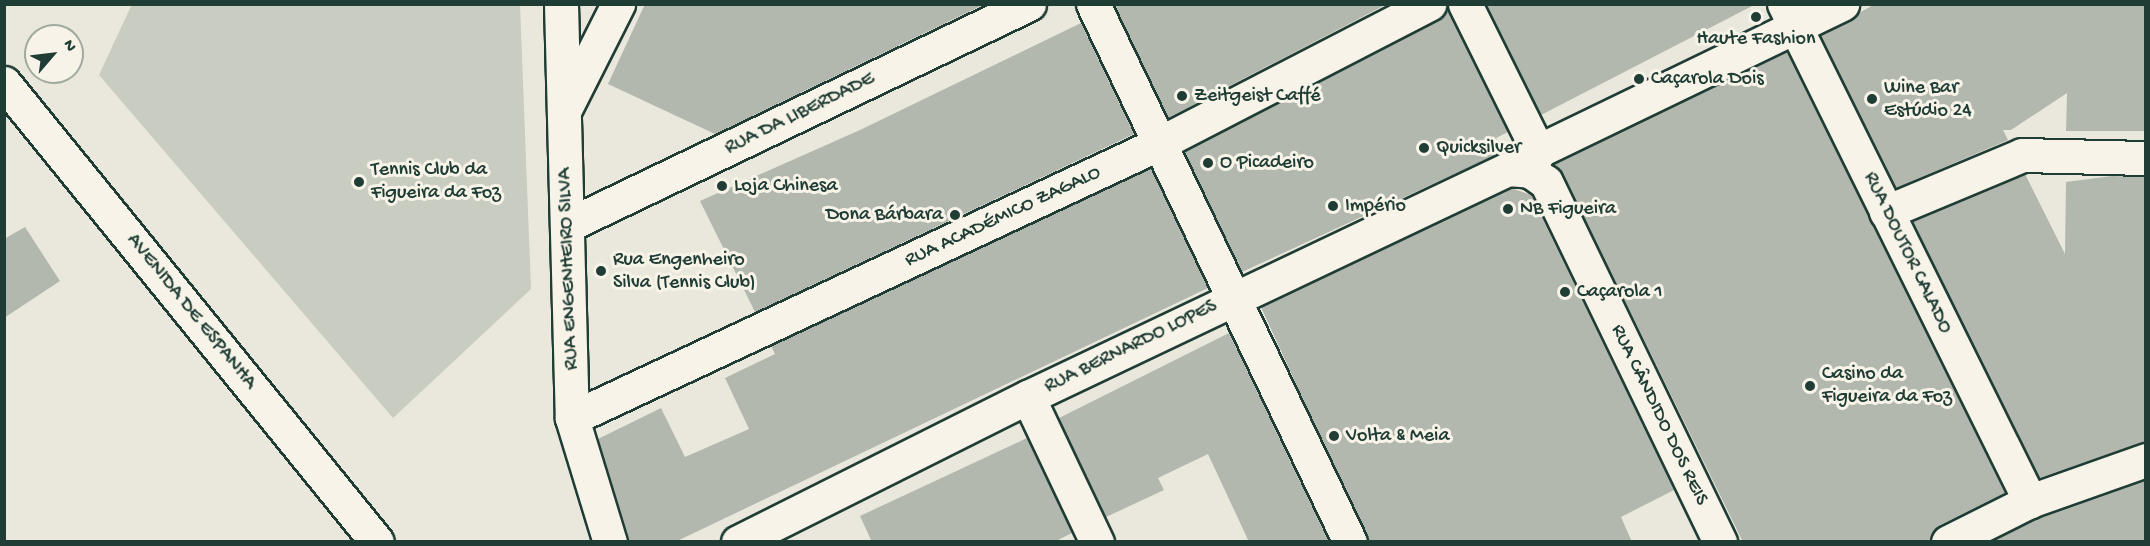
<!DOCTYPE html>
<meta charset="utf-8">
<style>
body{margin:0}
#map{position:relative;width:2150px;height:546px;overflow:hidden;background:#eae8dd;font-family:"Gochi Hand",sans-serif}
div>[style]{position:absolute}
.green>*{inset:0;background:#c8ccc1}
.building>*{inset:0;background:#b2b8ae}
.roads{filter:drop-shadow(2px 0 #1f3d34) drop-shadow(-2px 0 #1f3d34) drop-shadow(0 2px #1f3d34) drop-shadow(0 -2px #1f3d34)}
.street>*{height:33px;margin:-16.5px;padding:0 16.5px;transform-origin:16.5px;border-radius:16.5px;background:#f7f3e8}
.secondary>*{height:33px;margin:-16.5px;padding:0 16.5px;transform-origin:16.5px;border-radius:16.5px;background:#f7f3e8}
.dots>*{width:16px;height:16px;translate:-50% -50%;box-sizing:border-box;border:3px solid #f7f3e8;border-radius:50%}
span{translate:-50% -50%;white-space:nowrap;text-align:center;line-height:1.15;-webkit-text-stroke:6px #f7f3e8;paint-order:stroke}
.poi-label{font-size:20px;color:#1f3d34}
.left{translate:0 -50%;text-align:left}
.right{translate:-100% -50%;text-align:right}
.street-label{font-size:20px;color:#1f3d34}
.frame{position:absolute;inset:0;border:6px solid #1f3d34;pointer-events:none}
.north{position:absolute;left:24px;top:24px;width:60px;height:60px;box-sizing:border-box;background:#f7f3e8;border:2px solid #a1aaa0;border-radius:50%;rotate:62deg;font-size:16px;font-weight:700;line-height:24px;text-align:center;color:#1f3d34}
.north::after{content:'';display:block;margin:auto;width:21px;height:27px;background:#1f3d34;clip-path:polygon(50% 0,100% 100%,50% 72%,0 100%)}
</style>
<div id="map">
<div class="green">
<div style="clip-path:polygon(132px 4px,520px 5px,531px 289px,393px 418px,99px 75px)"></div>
</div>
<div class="building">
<div style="clip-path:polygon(645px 4px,985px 4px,715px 134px,608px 84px)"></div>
<div style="clip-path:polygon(1120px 4px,1387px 4px,1168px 118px,1115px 7px)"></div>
<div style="clip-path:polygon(1486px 4px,1756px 4px,1541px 115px)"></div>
<div style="clip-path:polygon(1875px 4px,2145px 4px,2145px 131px,2066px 131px,2067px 93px,2011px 130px,2003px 130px,2008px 140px,1896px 188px,1820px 35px)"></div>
<div style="clip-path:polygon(1447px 7px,1508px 132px,1496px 138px,1502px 152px,1242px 272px,1184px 152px,1438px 21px)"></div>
<div style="clip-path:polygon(1081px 23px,1134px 134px,755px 312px,700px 201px,860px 130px)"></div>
<div style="clip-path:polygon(1787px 52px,2005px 493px,1940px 525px,1929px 542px,1743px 542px,1563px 174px,1554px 164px)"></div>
<div style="clip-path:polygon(1151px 168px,1208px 288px,675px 542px,630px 542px,598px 439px,661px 408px,685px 457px,749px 429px,725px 378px,775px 354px,771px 346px)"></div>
<div style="clip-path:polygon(2025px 174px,2065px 254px,2066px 182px,2112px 176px,2145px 177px,2145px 442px,2039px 478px,1912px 221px)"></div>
<div style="clip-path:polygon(1511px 188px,1531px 195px,1674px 490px,1621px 517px,1632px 542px,1368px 542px,1261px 307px)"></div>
<div style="clip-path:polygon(25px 227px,60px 281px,4px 318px,4px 239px)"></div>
<div style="clip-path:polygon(1229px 333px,1329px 542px,1249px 542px,1208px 454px,1158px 478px,1164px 490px,1106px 517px,1059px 418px)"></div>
<div style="clip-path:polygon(1027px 438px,1072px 533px,1054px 542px,872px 542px,860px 516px)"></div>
<div style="clip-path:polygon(2145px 480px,2145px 542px,1991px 542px,2037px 518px)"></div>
</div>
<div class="roads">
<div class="street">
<div style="left:561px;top:4px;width:414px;rotate:88.5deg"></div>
<div style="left:572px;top:418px;width:130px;rotate:73deg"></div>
<div style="left:1093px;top:4px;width:596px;rotate:64.47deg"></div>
<div style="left:1465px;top:4px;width:164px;rotate:63.6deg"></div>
<div style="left:1538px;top:151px;width:22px;rotate:112deg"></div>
<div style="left:1784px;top:4px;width:555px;rotate:63.67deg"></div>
<div style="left:565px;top:109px;width:118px;rotate:-63.2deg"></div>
<div style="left:1538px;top:151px;width:338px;rotate:-25.8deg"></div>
<div style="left:1530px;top:171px;width:19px;rotate:35deg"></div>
<div style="left:1546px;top:182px;width:400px;rotate:64.2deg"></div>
<div style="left:1886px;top:212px;width:147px;rotate:-22.7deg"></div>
<div style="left:2022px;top:155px;width:124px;rotate:1.4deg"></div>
<div style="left:570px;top:224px;width:509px;rotate:-25.61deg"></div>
<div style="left:1028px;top:397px;width:161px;rotate:64.6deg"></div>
<div style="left:572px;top:418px;width:649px;rotate:-25.06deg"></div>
<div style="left:1160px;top:143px;width:303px;rotate:-27.3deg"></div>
<div style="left:738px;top:542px;width:324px;rotate:-26.6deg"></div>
<div style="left:1028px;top:397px;width:531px;rotate:-25.41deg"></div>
<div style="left:1508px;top:169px;width:22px;rotate:5deg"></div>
<div style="left:1948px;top:542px;width:92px;rotate:-26.6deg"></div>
<div style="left:2030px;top:501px;width:123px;rotate:-19.5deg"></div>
</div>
<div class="secondary">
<div style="left:4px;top:83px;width:591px;rotate:50.9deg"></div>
</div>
</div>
<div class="dots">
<div style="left:1756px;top:17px;background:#1f3d34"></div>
<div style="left:1639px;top:79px;background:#1f3d34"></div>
<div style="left:1182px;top:96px;background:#1f3d34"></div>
<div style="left:1872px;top:99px;background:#1f3d34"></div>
<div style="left:1424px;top:148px;background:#1f3d34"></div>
<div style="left:1208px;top:163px;background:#1f3d34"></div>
<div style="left:359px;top:182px;background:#1f3d34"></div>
<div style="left:722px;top:186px;background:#1f3d34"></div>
<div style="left:1333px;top:206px;background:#1f3d34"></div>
<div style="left:1508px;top:209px;background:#1f3d34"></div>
<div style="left:955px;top:215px;background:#1f3d34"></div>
<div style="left:601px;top:271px;background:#1f3d34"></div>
<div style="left:1565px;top:292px;background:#1f3d34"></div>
<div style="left:1810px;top:386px;background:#1f3d34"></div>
<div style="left:1334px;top:436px;background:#1f3d34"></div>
</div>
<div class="poi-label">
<span style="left:1756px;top:39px">Haute Fashion</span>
<span class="left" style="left:1651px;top:79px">Caçarola Dois</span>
<span class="left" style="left:1884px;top:100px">Wine Bar<br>Estúdio 24</span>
<span class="left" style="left:1194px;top:96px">Zeitgeist Caffé</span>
<span class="left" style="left:1436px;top:148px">Quicksilver</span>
<span class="left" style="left:1220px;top:163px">O Picadeiro</span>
<span class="left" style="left:371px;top:182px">Tennis Club da<br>Figueira da Foz</span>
<span class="left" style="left:734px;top:186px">Loja Chinesa</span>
<span class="left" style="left:1345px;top:206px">Império</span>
<span class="left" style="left:1520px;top:209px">NB Figueira</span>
<span class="right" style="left:943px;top:215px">Dona Bárbara</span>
<span class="left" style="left:613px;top:272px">Rua Engenheiro<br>Silva (Tennis Club)</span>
<span class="left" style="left:1577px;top:292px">Caçarola 1</span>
<span class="left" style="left:1822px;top:386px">Casino da<br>Figueira da Foz</span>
<span class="left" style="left:1346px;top:436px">Volta &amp; Meia</span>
</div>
<div class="street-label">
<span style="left:800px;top:114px;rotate:-26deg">RUA DA LIBERDADE</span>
<span style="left:1003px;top:217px;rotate:-25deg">RUA ACADÉMICO ZAGALO</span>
<span style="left:1907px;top:253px;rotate:64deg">RUA DOUTOR CALADO</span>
<span style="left:569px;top:269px;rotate:-92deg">RUA ENGENHEIRO SILVA</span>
<span style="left:191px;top:312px;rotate:51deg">AVENIDA DE ESPANHA</span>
<span style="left:1131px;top:347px;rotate:-26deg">RUA BERNARDO LOPES</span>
<span style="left:1659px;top:415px;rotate:64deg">RUA CÂNDIDO DOS REIS</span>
</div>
<div class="frame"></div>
<div class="north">N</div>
</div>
